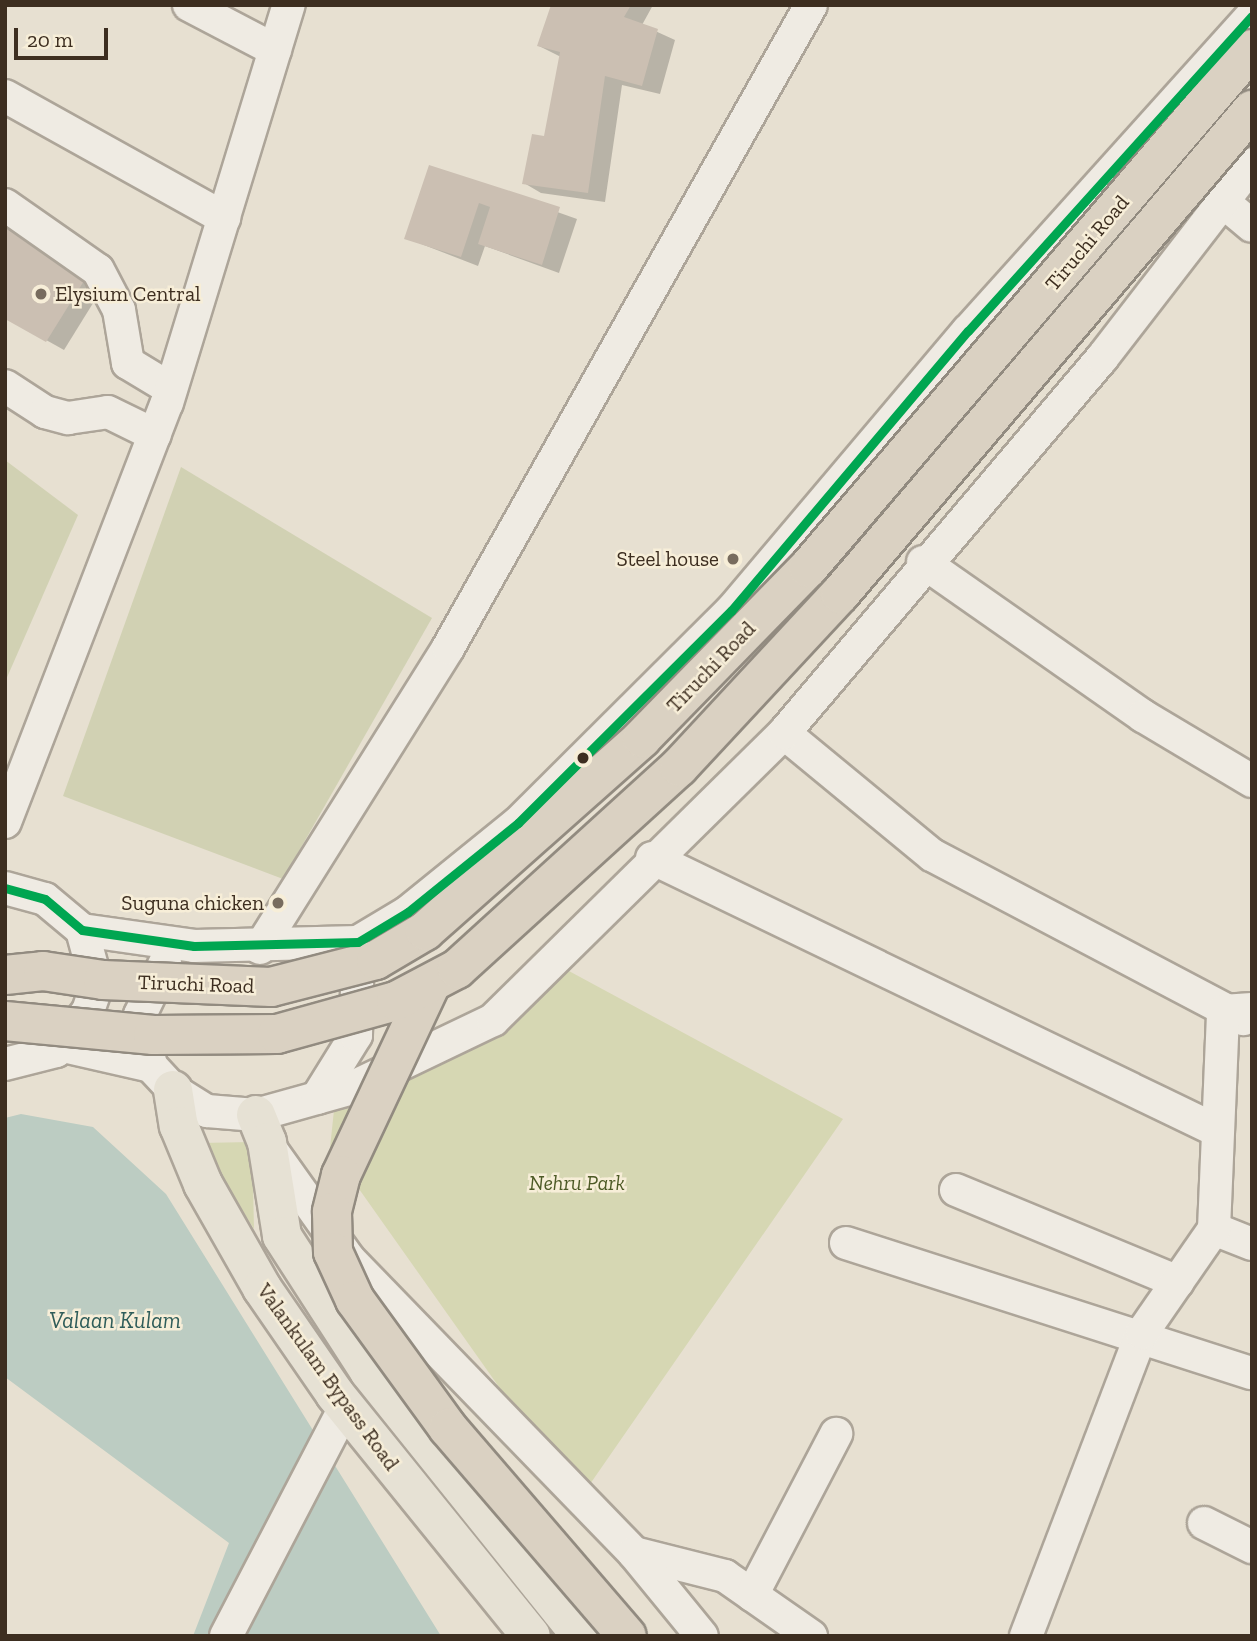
<!DOCTYPE html>
<style>
body{margin:0}
#map{position:relative;width:1257px;height:1641px;overflow:hidden;background:#e7e0d1;font-family:"Zilla Slab",serif}
div>[style]{position:absolute}
.green>*{inset:0;background:#d6d7b3}
.cemetery>*{inset:0;background:#d1d1b3}
.water>*{inset:0;background:#bcccc2}
.shadow>*{inset:0;background:#0003}
.building>*{inset:0;background:#cbbfb2}
.roads{filter:drop-shadow(2px 0 #ada599) drop-shadow(-2px 0 #ada599) drop-shadow(0 2px #ada599) drop-shadow(0 -2px #ada599)}
.minor>*{height:32px;margin:-16px;padding:0 16px;transform-origin:16px;border-radius:16px;background:#efebe3}
.major>*{height:38px;margin:-19px;padding:0 19px;transform-origin:19px;border-radius:19px;background:#e6e1d4}
.bridges{filter:drop-shadow(2px 0 #928b80) drop-shadow(-2px 0 #928b80) drop-shadow(0 2px #928b80) drop-shadow(0 -2px #928b80)}
.highway-bridge>*{height:38px;margin:-19px;padding:0 19px;transform-origin:19px;border-radius:19px;background:#dad1c2}
.bus-1>*{height:9px;margin:-4.5px;padding:0 4.5px;transform-origin:4.5px;border-radius:4.5px;background:#00a651}
.dots>*{width:19px;height:19px;translate:-50% -50%;box-sizing:border-box;border:4px solid #f7eed8;border-radius:50%}
span{translate:-50% -50%;white-space:nowrap;text-align:center;line-height:1.15;-webkit-text-stroke:5px #f7eed8;paint-order:stroke}
.street-label{font-size:21px;color:#3d2e20}
.poi-label{font-size:21px;color:#3d2e20}
.left{translate:0 -50%;text-align:left}
.right{translate:-100% -50%;text-align:right}
.park-label{font-size:21px;color:#4d5a26;font-style:italic}
.water-label{font-size:23px;color:#2f5d5a;font-style:italic}
.frame{position:absolute;inset:0;border:7px solid #3d2e20;pointer-events:none}
.scale{position:absolute;left:14px;top:28px;width:94px;height:32px;box-sizing:border-box;border:4px solid #3d2e20;border-top:0;padding-left:9px;font-size:21px;line-height:24px;white-space:nowrap;color:#3d2e20;-webkit-text-stroke:5px #f7eed8;paint-order:stroke}
</style>
<div id="map">
<div class="green">
<div style="clip-path:polygon(543px 957px,843px 1119px,579px 1500px,330px 1148px,336px 1091px,494px 1006px)"></div>
<div style="clip-path:polygon(252px 1142px,254px 1229px,200px 1143px)"></div>
</div>
<div class="cemetery">
<div style="clip-path:polygon(5px 460px,78px 515px,5px 682px)"></div>
<div style="clip-path:polygon(181px 467px,432px 618px,283px 879px,63px 796px)"></div>
</div>
<div class="water">
<div style="clip-path:polygon(21px 1114px,93px 1127px,166px 1194px,441px 1636px,193px 1636px,229px 1543px,5px 1377px,5px 1118px)"></div>
</div>
<div class="shadow">
<div style="clip-path:polygon(553px 5px,653px 5px,642px 25px,675px 40px,660px 94px,622px 85px,605px 202px,541px 193px,524px 183px,545px 138px,561px 57px,539px 46px)"></div>
<div style="clip-path:polygon(430px 167px,577px 219px,559px 273px,485px 246px,478px 266px,406px 238px)"></div>
<div style="clip-path:polygon(5px 219px,108px 279px,64px 350px,5px 317px)"></div>
</div>
<div class="building">
<div style="clip-path:polygon(551px 5px,631px 5px,624px 17px,658px 29px,642px 86px,605px 76px,588px 193px,522px 184px,532px 134px,544px 136px,560px 52px,537px 46px)"></div>
<div style="clip-path:polygon(429px 165px,560px 207px,542px 265px,478px 244px,490px 207px,479px 203px,461px 257px,404px 239px)"></div>
<div style="clip-path:polygon(5px 216px,92px 268px,46px 342px,5px 319px)"></div>
</div>
<div class="roads">
<div class="minor">
<div style="left:189px;top:5px;width:97px;rotate:27.6deg"></div>
<div style="left:5px;top:96px;width:251px;rotate:29.1deg"></div>
<div style="left:1221px;top:200px;width:40px;rotate:40deg"></div>
<div style="left:5px;top:205px;width:113px;rotate:35deg"></div>
<div style="left:98px;top:270px;width:45px;rotate:62.3deg"></div>
<div style="left:119px;top:310px;width:54px;rotate:80.4deg"></div>
<div style="left:128px;top:363px;width:50px;rotate:31.2deg"></div>
<div style="left:5px;top:386px;width:48px;rotate:33deg"></div>
<div style="left:45px;top:412px;width:24px;rotate:15deg"></div>
<div style="left:68px;top:418px;width:40px;rotate:-8.5deg"></div>
<div style="left:108px;top:412px;width:52px;rotate:26.1deg"></div>
<div style="left:923px;top:562px;width:269px;rotate:35deg"></div>
<div style="left:1143px;top:716px;width:127px;rotate:30.8deg"></div>
<div style="left:784px;top:733px;width:192px;rotate:39.5deg"></div>
<div style="left:932px;top:855px;width:352px;rotate:27.8deg"></div>
<div style="left:5px;top:822px;width:449px;rotate:-68.9deg"></div>
<div style="left:167px;top:403px;width:416px;rotate:-73deg"></div>
<div style="left:652px;top:858px;width:628px;rotate:25.75deg"></div>
<div style="left:5px;top:888px;width:41px;rotate:15.4deg"></div>
<div style="left:45px;top:899px;width:48px;rotate:40deg"></div>
<div style="left:82px;top:930px;width:113px;rotate:8.1deg"></div>
<div style="left:194px;top:946px;width:164px;rotate:-1.4deg"></div>
<div style="left:358px;top:942px;width:58px;rotate:-31deg"></div>
<div style="left:408px;top:912px;width:141px;rotate:-39deg"></div>
<div style="left:518px;top:823px;width:301px;rotate:-44.9deg"></div>
<div style="left:731px;top:611px;width:367px;rotate:-49.8deg"></div>
<div style="left:968px;top:331px;width:424px;rotate:-48deg"></div>
<div style="left:260px;top:948px;width:354px;rotate:-57.9deg"></div>
<div style="left:448px;top:648px;width:738px;rotate:-60.55deg"></div>
<div style="left:165px;top:963px;width:58px;rotate:115.7deg"></div>
<div style="left:140px;top:1015px;width:52px;rotate:77.8deg"></div>
<div style="left:151px;top:1066px;width:33px;rotate:47deg"></div>
<div style="left:173px;top:1090px;width:40px;rotate:32deg"></div>
<div style="left:207px;top:1111px;width:49px;rotate:4.7deg"></div>
<div style="left:256px;top:1115px;width:97px;rotate:-15.6deg"></div>
<div style="left:349px;top:1089px;width:160px;rotate:-25.6deg"></div>
<div style="left:493px;top:1020px;width:409px;rotate:-44.6deg"></div>
<div style="left:784px;top:733px;width:492px;rotate:-49.7deg"></div>
<div style="left:1102px;top:358px;width:245px;rotate:-52.3deg"></div>
<div style="left:63px;top:1046px;width:90px;rotate:12.8deg"></div>
<div style="left:5px;top:1064px;width:53px;rotate:-14.3deg"></div>
<div style="left:56px;top:1051px;width:51px;rotate:-51.3deg"></div>
<div style="left:88px;top:1011px;width:28px;rotate:-71deg"></div>
<div style="left:97px;top:985px;width:57px;rotate:-105.3deg"></div>
<div style="left:317px;top:1098px;width:74px;rotate:-58.2deg"></div>
<div style="left:356px;top:1035px;width:93px;rotate:-88.8deg"></div>
<div style="left:270px;top:1148px;width:136px;rotate:54.6deg"></div>
<div style="left:349px;top:1259px;width:409px;rotate:45.9deg"></div>
<div style="left:634px;top:1553px;width:94px;rotate:14.2deg"></div>
<div style="left:725px;top:1576px;width:105px;rotate:34.9deg"></div>
<div style="left:956px;top:1190px;width:240px;rotate:22.5deg"></div>
<div style="left:1214px;top:1229px;width:41px;rotate:21.5deg"></div>
<div style="left:846px;top:1243px;width:426px;rotate:17.8deg"></div>
<div style="left:1204px;top:1523px;width:54px;rotate:26.6deg"></div>
<div style="left:634px;top:1553px;width:107px;rotate:50.7deg"></div>
<div style="left:752px;top:1595px;width:182px;rotate:-62.4deg"></div>
<div style="left:226px;top:1636px;width:258px;rotate:-62.5deg"></div>
<div style="left:1026px;top:1636px;width:324px;rotate:-69.1deg"></div>
<div style="left:1142px;top:1333px;width:126px;rotate:-55.3deg"></div>
<div style="left:1214px;top:1229px;width:218px;rotate:-87.6deg"></div>
<div style="left:1223px;top:1011px;width:29px;rotate:-4deg"></div>
</div>
<div class="major">
<div style="left:173px;top:1090px;width:36px;rotate:81deg"></div>
<div style="left:179px;top:1126px;width:63px;rotate:67.5deg"></div>
<div style="left:203px;top:1184px;width:120px;rotate:60.4deg"></div>
<div style="left:262px;top:1288px;width:129px;rotate:55.4deg"></div>
<div style="left:335px;top:1394px;width:311px;rotate:51deg"></div>
<div style="left:256px;top:1115px;width:29px;rotate:68deg"></div>
<div style="left:267px;top:1142px;width:95px;rotate:80.9deg"></div>
<div style="left:282px;top:1236px;width:161px;rotate:57.2deg"></div>
<div style="left:369px;top:1371px;width:339px;rotate:51.3deg"></div>
</div>
</div>
<div class="bridges">
<div class="highway-bridge">
<div style="left:5px;top:975px;width:38px;rotate:-6deg"></div>
<div style="left:43px;top:971px;width:61px;rotate:8.5deg"></div>
<div style="left:103px;top:980px;width:168px;rotate:2.4deg"></div>
<div style="left:271px;top:987px;width:108px;rotate:-14.4deg"></div>
<div style="left:376px;top:960px;width:57px;rotate:-30.6deg"></div>
<div style="left:425px;top:931px;width:290px;rotate:-41.6deg"></div>
<div style="left:642px;top:738px;width:238px;rotate:-45.7deg"></div>
<div style="left:808px;top:568px;width:683px;rotate:-49.45deg"></div>
<div style="left:430px;top:986px;width:209px;rotate:115.2deg"></div>
<div style="left:341px;top:1175px;width:38px;rotate:104deg"></div>
<div style="left:332px;top:1212px;width:40px;rotate:88.6deg"></div>
<div style="left:333px;top:1252px;width:53px;rotate:65.4deg"></div>
<div style="left:355px;top:1300px;width:158px;rotate:54deg"></div>
<div style="left:448px;top:1428px;width:274px;rotate:49.3deg"></div>
<div style="left:5px;top:1021px;width:149px;rotate:5.4deg"></div>
<div style="left:153px;top:1035px;width:124px;rotate:-0.5deg"></div>
<div style="left:277px;top:1034px;width:123px;rotate:-15.5deg"></div>
<div style="left:396px;top:1001px;width:69px;rotate:-27.7deg"></div>
<div style="left:457px;top:969px;width:300px;rotate:-42.3deg"></div>
<div style="left:679px;top:767px;width:236px;rotate:-47.1deg"></div>
<div style="left:840px;top:594px;width:636px;rotate:-49.59deg"></div>
</div>
</div>
<div class="bus-1">
<div style="left:5px;top:888px;width:41px;rotate:15.4deg"></div>
<div style="left:45px;top:899px;width:48px;rotate:40deg"></div>
<div style="left:82px;top:930px;width:113px;rotate:8.1deg"></div>
<div style="left:194px;top:946px;width:164px;rotate:-1.4deg"></div>
<div style="left:358px;top:942px;width:58px;rotate:-31deg"></div>
<div style="left:408px;top:912px;width:141px;rotate:-39deg"></div>
<div style="left:518px;top:823px;width:301px;rotate:-44.9deg"></div>
<div style="left:731px;top:611px;width:367px;rotate:-49.8deg"></div>
<div style="left:968px;top:331px;width:424px;rotate:-48deg"></div>
</div>
<div class="dots">
<div style="left:41px;top:294px;background:#786c5e"></div>
<div style="left:733px;top:559px;background:#786c5e"></div>
<div style="left:583px;top:758px;background:#3d2e20"></div>
<div style="left:278px;top:903px;background:#786c5e"></div>
</div>
<div class="street-label">
<span style="left:1087px;top:243px;rotate:-50deg">Tiruchi Road</span>
<span style="left:711px;top:667px;rotate:-46deg">Tiruchi Road</span>
<span style="left:196px;top:984px;rotate:2deg">Tiruchi Road</span>
<span style="left:328px;top:1377px;rotate:54deg">Valankulam Bypass Road</span>
</div>
<div class="poi-label">
<span class="left" style="left:55px;top:294px">Elysium Central</span>
<span class="right" style="left:719px;top:559px">Steel house</span>
<span class="right" style="left:264px;top:903px">Suguna chicken</span>
</div>
<div class="park-label">
<span style="left:577px;top:1183px">Nehru Park</span>
</div>
<div class="water-label">
<span style="left:115px;top:1320px">Valaan Kulam</span>
</div>
<div class="frame"></div>
<div class="scale">20 m</div>
</div>
